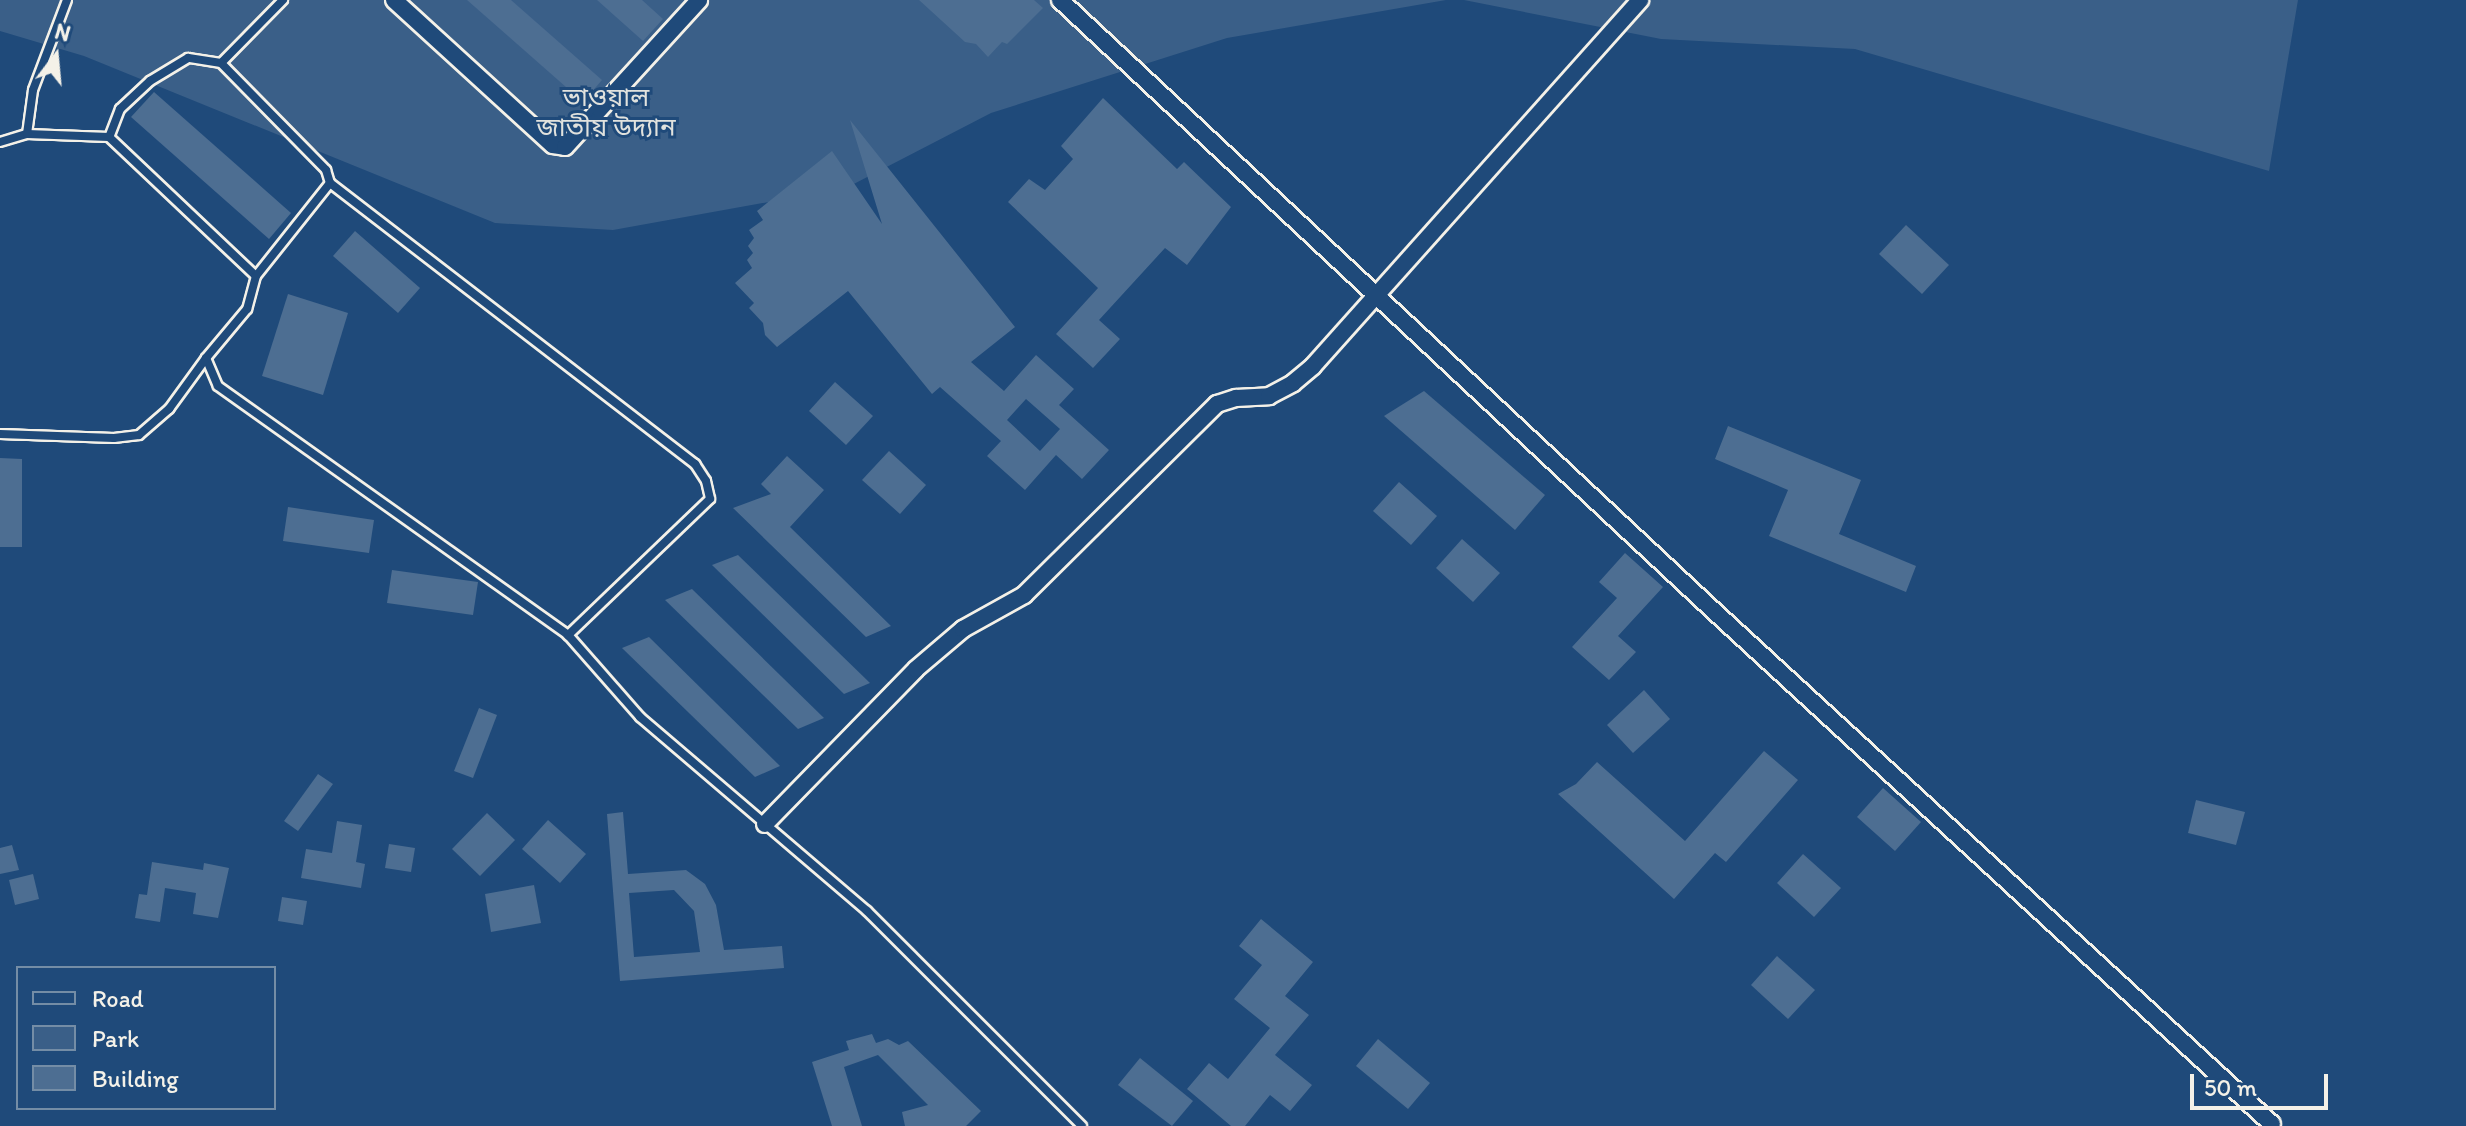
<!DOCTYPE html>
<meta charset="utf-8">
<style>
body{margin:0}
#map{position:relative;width:2466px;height:1126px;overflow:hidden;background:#1f4a7a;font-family:Itim,"Noto Sans Bengali",sans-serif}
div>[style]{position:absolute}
.green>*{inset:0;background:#3a5f88}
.building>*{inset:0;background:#4d6e92}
.roads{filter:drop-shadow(2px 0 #f4f1e8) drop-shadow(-2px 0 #f4f1e8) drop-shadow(0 2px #f4f1e8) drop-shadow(0 -2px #f4f1e8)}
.service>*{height:8px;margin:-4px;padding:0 4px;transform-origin:4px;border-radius:4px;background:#1f4a7a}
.minor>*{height:16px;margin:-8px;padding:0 8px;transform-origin:8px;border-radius:8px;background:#1f4a7a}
span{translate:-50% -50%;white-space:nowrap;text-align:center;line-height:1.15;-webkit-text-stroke:6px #1f4a7a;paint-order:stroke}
.park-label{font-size:26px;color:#e1e2de}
.legend{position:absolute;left:16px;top:966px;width:260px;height:144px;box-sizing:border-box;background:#1f4a7a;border:2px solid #748da6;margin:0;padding:10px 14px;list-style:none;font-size:24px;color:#f4f1e8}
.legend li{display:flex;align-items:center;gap:16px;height:40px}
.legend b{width:40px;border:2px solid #748da6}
.north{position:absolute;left:16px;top:16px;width:80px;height:80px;-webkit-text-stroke:6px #1f4a7a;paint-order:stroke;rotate:16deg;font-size:22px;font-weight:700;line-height:32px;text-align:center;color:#f4f1e8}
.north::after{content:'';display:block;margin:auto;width:28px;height:36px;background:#f4f1e8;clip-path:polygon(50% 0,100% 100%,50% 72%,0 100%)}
.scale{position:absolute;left:2190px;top:1074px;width:138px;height:36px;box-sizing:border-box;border:4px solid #f4f1e8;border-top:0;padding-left:10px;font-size:24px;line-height:28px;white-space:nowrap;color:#f4f1e8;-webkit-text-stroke:6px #1f4a7a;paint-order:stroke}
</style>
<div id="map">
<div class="green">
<div style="clip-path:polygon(0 0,1446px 0,1227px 38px,991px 113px,846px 188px,613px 230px,495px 223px,84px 56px,0 31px)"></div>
<div style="clip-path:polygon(1464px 0,2298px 0,2269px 171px,1855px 49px,1661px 39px)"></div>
</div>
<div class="building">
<div style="clip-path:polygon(467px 0,511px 0,602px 80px,583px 102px)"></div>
<div style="clip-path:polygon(597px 0,642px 0,663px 19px,643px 41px)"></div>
<div style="clip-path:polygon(919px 0,1034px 0,1043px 8px,1007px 44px,1002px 42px,988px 57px,976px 44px,965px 42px)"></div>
<div style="clip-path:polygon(154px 92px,291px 213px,269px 239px,131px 117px)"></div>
<div style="clip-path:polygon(1103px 98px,1177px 169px,1184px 162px,1231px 207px,1187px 265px,1165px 248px,1099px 320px,1120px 339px,1093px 368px,1056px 334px,1098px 288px,1008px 202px,1029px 179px,1045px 190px,1073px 159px,1061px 146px)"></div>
<div style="clip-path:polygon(evenodd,850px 120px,1015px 327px,971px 362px,1004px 391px,1036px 355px,1074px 389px,1059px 405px,1109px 450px,1082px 479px,1056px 455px,1025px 490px,987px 456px,1001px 441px,940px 387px,932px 394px,848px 291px,777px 347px,765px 335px,763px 323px,749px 308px,754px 303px,735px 283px,752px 268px,747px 260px,753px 253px,748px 246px,754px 238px,749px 230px,763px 220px,757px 211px,832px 151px,882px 224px,850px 120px,1026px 399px,1060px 429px,1040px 451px,1007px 420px,1026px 399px)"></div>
<div style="clip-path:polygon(1906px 225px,1949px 265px,1922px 294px,1879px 254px)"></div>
<div style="clip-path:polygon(355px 231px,420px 288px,398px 313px,333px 256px)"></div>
<div style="clip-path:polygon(288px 294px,348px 313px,323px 395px,262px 376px)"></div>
<div style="clip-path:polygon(835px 382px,873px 416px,846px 445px,809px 411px)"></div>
<div style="clip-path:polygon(1424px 391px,1545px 495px,1515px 530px,1384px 416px)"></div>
<div style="clip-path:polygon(1728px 426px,1861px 480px,1839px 534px,1916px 566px,1906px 592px,1769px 536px,1788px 490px,1715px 459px)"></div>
<div style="clip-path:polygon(889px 451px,926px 485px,900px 514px,862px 480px)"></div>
<div style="clip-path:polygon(787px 456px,824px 490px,790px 527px,891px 626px,866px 637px,733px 508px,771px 494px,761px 484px)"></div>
<div style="clip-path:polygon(0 458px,22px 459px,22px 547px,0 547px)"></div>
<div style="clip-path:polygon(1399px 482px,1437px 516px,1411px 545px,1373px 511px)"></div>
<div style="clip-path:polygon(288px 507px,374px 520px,369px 553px,283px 541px)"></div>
<div style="clip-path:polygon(1462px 539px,1500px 573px,1473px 602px,1436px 568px)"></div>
<div style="clip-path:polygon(1625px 553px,1663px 587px,1618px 636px,1636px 652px,1609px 680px,1572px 647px,1617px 598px,1599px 582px)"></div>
<div style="clip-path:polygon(738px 555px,870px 683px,844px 694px,712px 565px)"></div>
<div style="clip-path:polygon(392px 570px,478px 582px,473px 615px,387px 603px)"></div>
<div style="clip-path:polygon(692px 589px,824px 718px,798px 729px,665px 600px)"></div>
<div style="clip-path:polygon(649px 637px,780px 766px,755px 777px,622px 648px)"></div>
<div style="clip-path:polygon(1644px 690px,1670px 719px,1633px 753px,1607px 725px)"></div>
<div style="clip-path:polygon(479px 708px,497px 715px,473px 778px,454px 771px)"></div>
<div style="clip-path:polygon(1764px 751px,1798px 780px,1726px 862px,1715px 853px,1674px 899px,1558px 794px,1576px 784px,1597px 762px,1685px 841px)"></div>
<div style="clip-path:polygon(318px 774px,333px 784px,298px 831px,284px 821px)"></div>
<div style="clip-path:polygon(1883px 788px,1921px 822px,1895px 851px,1857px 817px)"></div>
<div style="clip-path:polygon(2196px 800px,2245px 812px,2236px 845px,2188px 833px)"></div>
<div style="clip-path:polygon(evenodd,623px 812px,628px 874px,686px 870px,705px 884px,716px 905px,724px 950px,782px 946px,784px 968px,620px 981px,607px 814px,623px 812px,674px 890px,694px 911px,700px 952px,634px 957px,629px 893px,674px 890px)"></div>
<div style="clip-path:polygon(487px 813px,515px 840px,480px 876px,452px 849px)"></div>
<div style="clip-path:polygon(548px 820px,586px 854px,560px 883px,522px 849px)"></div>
<div style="clip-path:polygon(337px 821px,362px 825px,356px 862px,365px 864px,361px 888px,301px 878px,306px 849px,332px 853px)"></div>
<div style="clip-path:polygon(389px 844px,415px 848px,411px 872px,385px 868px)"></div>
<div style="clip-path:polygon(12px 845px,19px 870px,0 874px,0 848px)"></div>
<div style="clip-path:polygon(1803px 854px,1841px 888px,1814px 917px,1777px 883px)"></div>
<div style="clip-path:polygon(152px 862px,203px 870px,204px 863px,229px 868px,218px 918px,193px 914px,196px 893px,165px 888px,160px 922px,135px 918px,139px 894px,147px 895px)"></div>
<div style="clip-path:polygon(33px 874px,39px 899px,15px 905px,9px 880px)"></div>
<div style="clip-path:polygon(534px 885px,541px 923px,491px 932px,485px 894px)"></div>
<div style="clip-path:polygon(282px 897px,307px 901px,303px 925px,278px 921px)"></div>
<div style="clip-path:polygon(1261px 919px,1313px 962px,1285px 996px,1309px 1015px,1275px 1055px,1312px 1085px,1290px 1111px,1270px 1095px,1245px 1126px,1231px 1126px,1187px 1089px,1209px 1063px,1228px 1079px,1270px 1028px,1234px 999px,1262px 965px,1239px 946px)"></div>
<div style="clip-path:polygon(1777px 956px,1815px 990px,1788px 1019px,1751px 985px)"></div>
<div style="clip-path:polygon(872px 1034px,876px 1043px,888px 1039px,899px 1045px,908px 1041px,981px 1111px,966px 1126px,905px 1126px,902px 1112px,928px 1105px,878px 1055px,844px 1067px,862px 1126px,832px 1126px,812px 1062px,849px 1050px,846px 1041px)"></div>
<div style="clip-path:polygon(1378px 1039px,1430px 1083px,1408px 1109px,1356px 1066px)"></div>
<div style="clip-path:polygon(1140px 1058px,1193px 1101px,1172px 1126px,1118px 1085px)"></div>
</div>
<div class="roads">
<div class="service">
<div style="left:283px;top:0;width:88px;rotate:134.5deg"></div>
<div style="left:221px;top:63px;width:33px;rotate:-171deg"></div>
<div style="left:188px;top:58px;width:44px;rotate:148.8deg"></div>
<div style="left:150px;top:81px;width:41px;rotate:137deg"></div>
<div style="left:120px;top:109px;width:30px;rotate:111deg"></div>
<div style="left:109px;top:137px;width:202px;rotate:43.4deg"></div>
<div style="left:256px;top:276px;width:34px;rotate:105deg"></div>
<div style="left:247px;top:309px;width:64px;rotate:129.9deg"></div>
<div style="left:206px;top:358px;width:30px;rotate:67deg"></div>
<div style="left:218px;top:386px;width:430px;rotate:35.4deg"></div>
<div style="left:568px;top:635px;width:109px;rotate:48.7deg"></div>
<div style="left:640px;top:717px;width:299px;rotate:40.5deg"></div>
<div style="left:867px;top:911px;width:304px;rotate:45deg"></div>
<div style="left:221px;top:63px;width:150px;rotate:45.5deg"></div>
<div style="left:326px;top:170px;width:14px;rotate:73deg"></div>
<div style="left:330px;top:183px;width:119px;rotate:128.5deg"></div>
<div style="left:27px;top:134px;width:44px;rotate:-82.2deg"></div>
<div style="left:33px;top:90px;width:96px;rotate:-69.3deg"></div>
<div style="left:0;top:142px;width:28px;rotate:-17deg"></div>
<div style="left:27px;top:134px;width:82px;rotate:2.1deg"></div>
<div style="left:330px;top:183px;width:461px;rotate:37.6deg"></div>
<div style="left:695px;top:464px;width:20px;rotate:57deg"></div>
<div style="left:706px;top:481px;width:18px;rotate:77deg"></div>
<div style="left:710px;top:499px;width:197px;rotate:136.2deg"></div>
<div style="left:0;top:434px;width:114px;rotate:2deg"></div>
<div style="left:114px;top:438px;width:25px;rotate:-7deg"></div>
<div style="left:139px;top:435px;width:40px;rotate:-41deg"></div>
<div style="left:169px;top:409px;width:63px;rotate:-54deg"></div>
</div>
<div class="minor">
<div style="left:394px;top:0;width:215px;rotate:42.4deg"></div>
<div style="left:553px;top:145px;width:12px;rotate:9deg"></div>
<div style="left:565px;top:147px;width:199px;rotate:-47.6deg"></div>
<div style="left:1060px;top:0;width:898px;rotate:43.06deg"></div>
<div style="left:1716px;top:613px;width:755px;rotate:42.59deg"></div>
<div style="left:765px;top:824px;width:216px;rotate:-45.7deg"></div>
<div style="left:916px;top:669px;width:62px;rotate:-40.4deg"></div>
<div style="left:963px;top:629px;width:70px;rotate:-29.1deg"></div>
<div style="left:1024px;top:595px;width:272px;rotate:-44.7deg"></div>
<div style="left:1217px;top:404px;width:20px;rotate:-18deg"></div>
<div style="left:1236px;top:398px;width:33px;rotate:-3deg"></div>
<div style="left:1269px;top:396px;width:27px;rotate:-28deg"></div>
<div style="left:1293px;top:383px;width:26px;rotate:-40deg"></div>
<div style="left:1313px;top:366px;width:491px;rotate:-48.2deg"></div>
</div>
</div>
<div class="park-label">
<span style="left:606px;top:113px">ভাওয়াল<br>জাতীয় উদ্যান</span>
</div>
<ul class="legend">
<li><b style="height:10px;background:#1f4a7a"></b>Road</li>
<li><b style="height:22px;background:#3a5f88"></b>Park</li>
<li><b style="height:22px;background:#4d6e92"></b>Building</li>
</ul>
<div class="north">N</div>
<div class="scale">50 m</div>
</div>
